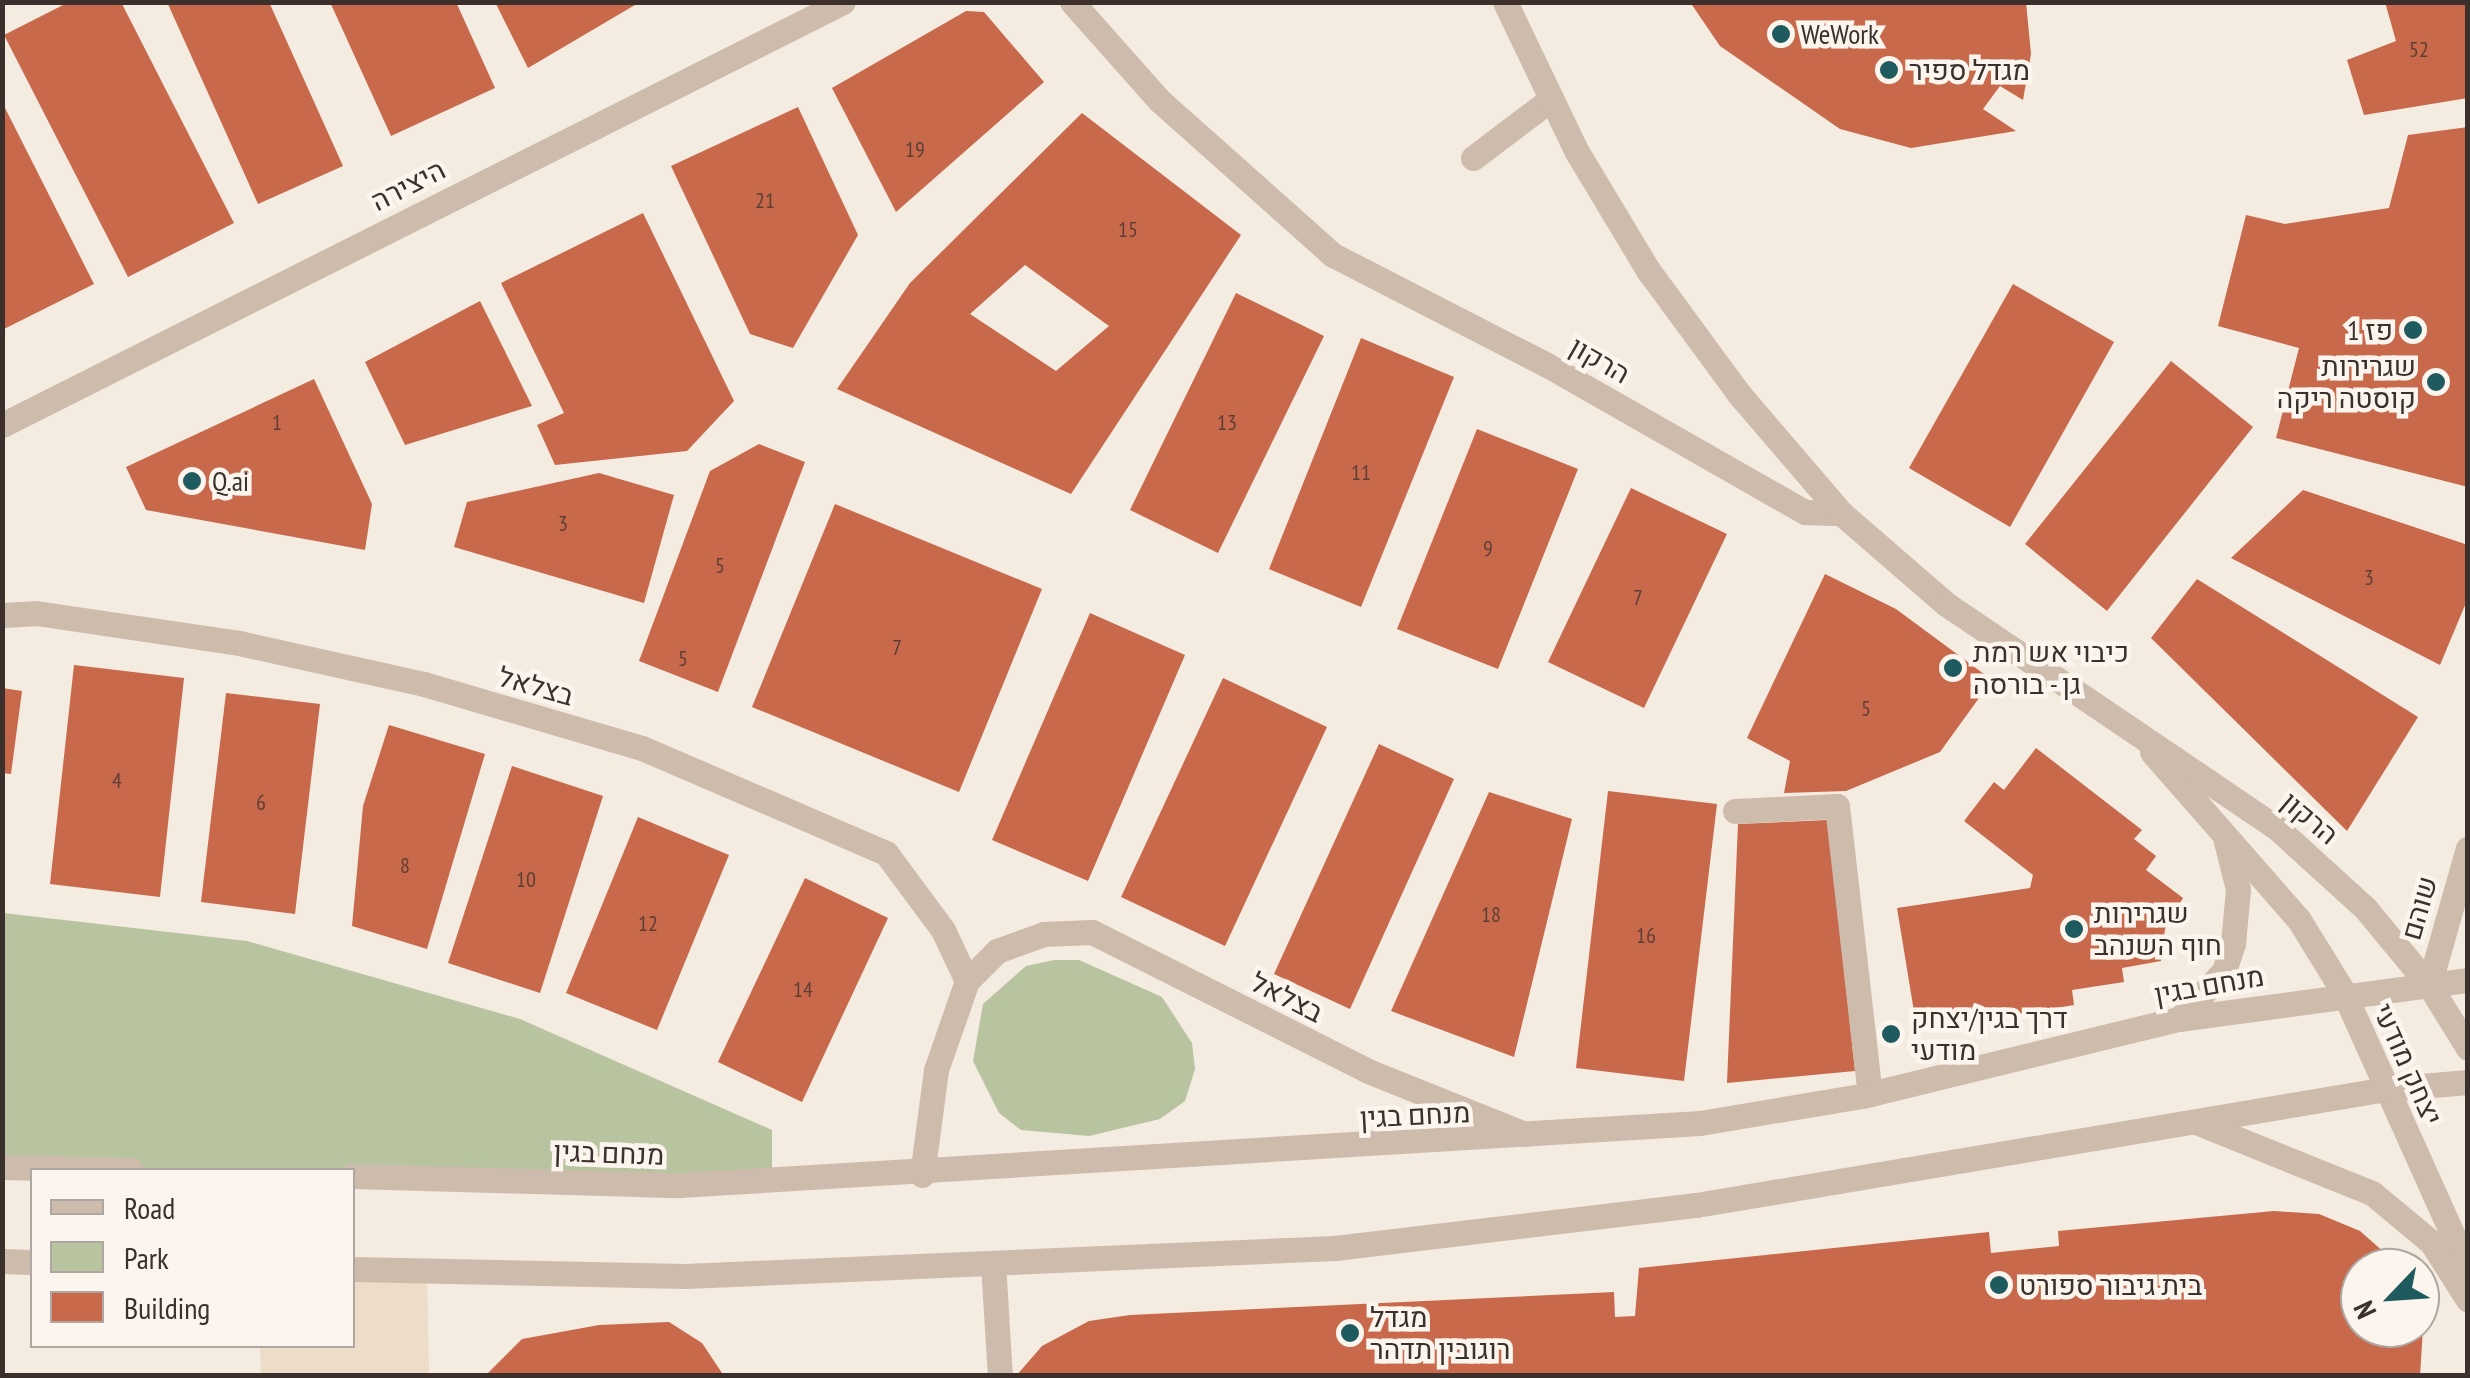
<!DOCTYPE html>
<meta charset="utf-8">
<style>
body{margin:0}
#map{position:relative;width:2470px;height:1378px;overflow:hidden;background:#f4ebe1;font-family:"PT Sans Narrow",Heebo,sans-serif}
div>[style]{position:absolute}
.green>*{inset:0;background:#b8c4a0}
.plaza>*{inset:0;background:#ecdcc8}
.building>*{inset:0;background:#c8694b}
.service>*{height:25px;margin:-12.5px;padding:0 12.5px;transform-origin:12.5px;border-radius:12.5px;background:#cdbbac}
.minor>*{height:25px;margin:-12.5px;padding:0 12.5px;transform-origin:12.5px;border-radius:12.5px;background:#cdbbac}
.tertiary>*{height:25px;margin:-12.5px;padding:0 12.5px;transform-origin:12.5px;border-radius:12.5px;background:#cdbbac}
.dots>*{width:28px;height:28px;translate:-50% -50%;box-sizing:border-box;border:5px solid #fbf5ee;border-radius:50%}
span{translate:-50% -50%;white-space:nowrap;text-align:center;line-height:1.15;-webkit-text-stroke:9px #fbf5ee;paint-order:stroke}
.number-label{font-size:22px;color:#5e3e33}
.number-label span{-webkit-text-stroke-width:0}
.poi-label{font-size:28px;color:#3b302b}
.left{translate:0 -50%;text-align:left}
.right{translate:-100% -50%;text-align:right}
.street-label{font-size:28px;color:#3b302b}
.frame{position:absolute;inset:0;border:5px solid #3b302b;pointer-events:none}
.legend{position:absolute;left:30px;top:1168px;width:325px;height:180px;box-sizing:border-box;background:#fbf5ee;border:2px solid #aea6a0;margin:0;padding:12px 18px;list-style:none;font-size:30px;color:#3b302b}
.legend li{display:flex;align-items:center;gap:20px;height:50px}
.legend b{width:50px;border:2px solid #aea6a0}
.north{position:absolute;left:2340px;top:1248px;width:100px;height:100px;box-sizing:border-box;background:#fbf5ee;border:2px solid #aea6a0;border-radius:50%;rotate:245deg;font-size:28px;font-weight:700;line-height:40px;text-align:center;color:#3b302b}
.north::after{content:'';display:block;margin:auto;width:35px;height:45px;background:#1f5a5e;clip-path:polygon(50% 0,100% 100%,50% 72%,0 100%)}
</style>
<div id="map">
<div class="green">
<div style="clip-path:polygon(3px 913px,247px 941px,520px 1019px,772px 1130px,772px 1181px,3px 1167px)"></div>
<div style="clip-path:polygon(1054px 960px,1079px 960px,1162px 997px,1192px 1043px,1195px 1069px,1185px 1101px,1160px 1119px,1089px 1136px,1021px 1130px,999px 1113px,973px 1061px,983px 1004px,1026px 966px)"></div>
</div>
<div class="plaza">
<div style="clip-path:polygon(353px 1269px,427px 1271px,429px 1375px,261px 1375px,260px 1346px,352px 1346px)"></div>
</div>
<div class="building">
<div style="clip-path:polygon(69px 2px,121px 2px,234px 223px,128px 277px,4px 35px)"></div>
<div style="clip-path:polygon(167px 2px,269px 2px,343px 166px,258px 204px)"></div>
<div style="clip-path:polygon(330px 2px,456px 2px,495px 88px,391px 136px)"></div>
<div style="clip-path:polygon(495px 2px,640px 2px,528px 68px)"></div>
<div style="clip-path:polygon(1690px 2px,2026px 2px,2031px 54px,2023px 100px,2000px 86px,1983px 109px,2016px 131px,1911px 148px,1840px 129px,1720px 46px)"></div>
<div style="clip-path:polygon(2385px 2px,2468px 2px,2468px 98px,2364px 115px,2347px 60px,2396px 41px)"></div>
<div style="clip-path:polygon(966px 11px,984px 12px,1044px 82px,896px 212px,832px 88px)"></div>
<div style="clip-path:polygon(2px 102px,94px 284px,2px 330px)"></div>
<div style="clip-path:polygon(798px 107px,858px 235px,793px 348px,750px 334px,671px 166px)"></div>
<div style="clip-path:polygon(evenodd,1082px 113px,1241px 235px,1071px 494px,837px 389px,910px 283px,1082px 113px,1025px 265px,1109px 326px,1056px 371px,970px 314px,1025px 265px)"></div>
<div style="clip-path:polygon(2468px 127px,2468px 487px,2276px 438px,2299px 348px,2218px 326px,2246px 215px,2285px 224px,2389px 208px,2408px 135px)"></div>
<div style="clip-path:polygon(643px 213px,734px 401px,687px 451px,555px 465px,537px 425px,564px 413px,501px 283px)"></div>
<div style="clip-path:polygon(2013px 284px,2114px 342px,2010px 527px,1909px 468px)"></div>
<div style="clip-path:polygon(1236px 293px,1324px 336px,1218px 553px,1130px 510px)"></div>
<div style="clip-path:polygon(480px 301px,532px 406px,405px 445px,365px 362px)"></div>
<div style="clip-path:polygon(1361px 338px,1454px 377px,1361px 607px,1269px 569px)"></div>
<div style="clip-path:polygon(2171px 361px,2253px 427px,2107px 611px,2025px 544px)"></div>
<div style="clip-path:polygon(314px 379px,372px 504px,365px 550px,146px 510px,126px 467px)"></div>
<div style="clip-path:polygon(1477px 429px,1578px 469px,1498px 669px,1397px 629px)"></div>
<div style="clip-path:polygon(759px 444px,805px 462px,718px 692px,639px 661px,710px 471px)"></div>
<div style="clip-path:polygon(599px 473px,674px 495px,644px 603px,454px 547px,467px 502px)"></div>
<div style="clip-path:polygon(1631px 488px,1727px 534px,1644px 708px,1548px 662px)"></div>
<div style="clip-path:polygon(2303px 490px,2468px 545px,2468px 598px,2440px 665px,2231px 558px)"></div>
<div style="clip-path:polygon(835px 504px,1042px 589px,959px 792px,752px 707px)"></div>
<div style="clip-path:polygon(1825px 574px,1896px 609px,1992px 680px,1940px 752px,1846px 791px,1784px 793px,1790px 761px,1747px 738px)"></div>
<div style="clip-path:polygon(2197px 579px,2418px 717px,2347px 831px,2151px 638px)"></div>
<div style="clip-path:polygon(1090px 613px,1185px 655px,1088px 881px,992px 840px)"></div>
<div style="clip-path:polygon(74px 665px,184px 678px,160px 897px,50px 884px)"></div>
<div style="clip-path:polygon(1223px 678px,1327px 727px,1225px 946px,1121px 897px)"></div>
<div style="clip-path:polygon(2px 688px,22px 691px,11px 774px,2px 773px)"></div>
<div style="clip-path:polygon(226px 693px,320px 704px,295px 914px,201px 902px)"></div>
<div style="clip-path:polygon(389px 725px,485px 754px,427px 949px,352px 926px,363px 806px)"></div>
<div style="clip-path:polygon(1379px 744px,1454px 779px,1350px 1009px,1274px 974px)"></div>
<div style="clip-path:polygon(2036px 748px,2142px 830px,2134px 839px,2156px 856px,2146px 870px,2183px 898px,2165px 929px,2161px 961px,2122px 968px,2124px 982px,2072px 990px,2074px 1005px,1917px 1030px,1897px 908px,2030px 888px,2033px 875px,1964px 821px,1994px 782px,2004px 790px)"></div>
<div style="clip-path:polygon(512px 766px,603px 796px,540px 993px,448px 963px)"></div>
<div style="clip-path:polygon(1608px 791px,1717px 804px,1684px 1081px,1576px 1068px)"></div>
<div style="clip-path:polygon(1489px 792px,1572px 819px,1514px 1057px,1391px 1011px)"></div>
<div style="clip-path:polygon(638px 817px,729px 855px,657px 1030px,566px 993px)"></div>
<div style="clip-path:polygon(1828px 820px,1855px 1071px,1727px 1083px,1738px 824px)"></div>
<div style="clip-path:polygon(805px 878px,888px 918px,802px 1102px,718px 1062px)"></div>
<div style="clip-path:polygon(2274px 1211px,2319px 1214px,2360px 1231px,2394px 1261px,2400px 1268px,2360px 1268px,2360px 1328px,2423px 1328px,2420px 1376px,1016px 1376px,1042px 1346px,1089px 1321px,1130px 1315px,1614px 1292px,1615px 1317px,1635px 1316px,1639px 1268px,1989px 1232px,1991px 1253px,2059px 1246px,2058px 1231px)"></div>
<div style="clip-path:polygon(669px 1322px,702px 1343px,724px 1376px,485px 1376px,522px 1339px,599px 1325px)"></div>
</div>
<div class="service">
<div style="left:1473px;top:158px;width:98px;rotate:-37.1deg"></div>
<div style="left:1735px;top:811px;width:102px;rotate:-2.8deg"></div>
<div style="left:1837px;top:806px;width:290px;rotate:83.5deg"></div>
<div style="left:993px;top:1263px;width:113px;rotate:86.5deg"></div>
</div>
<div class="minor">
<div style="left:1072px;top:2px;width:132px;rotate:48.4deg"></div>
<div style="left:1160px;top:101px;width:232px;rotate:41.7deg"></div>
<div style="left:1333px;top:255px;width:241px;rotate:27.2deg"></div>
<div style="left:1547px;top:365px;width:297px;rotate:29.7deg"></div>
<div style="left:1805px;top:512px;width:36px;rotate:2deg"></div>
<div style="left:1505px;top:2px;width:166px;rotate:64.4deg"></div>
<div style="left:1577px;top:152px;width:138px;rotate:59deg"></div>
<div style="left:1648px;top:270px;width:154px;rotate:53.7deg"></div>
<div style="left:1739px;top:394px;width:157px;rotate:49.4deg"></div>
<div style="left:1841px;top:513px;width:139px;rotate:40.9deg"></div>
<div style="left:1946px;top:604px;width:400px;rotate:34.1deg"></div>
<div style="left:2277px;top:828px;width:119px;rotate:42.3deg"></div>
<div style="left:2365px;top:908px;width:100px;rotate:50.3deg"></div>
<div style="left:2px;top:425px;width:941px;rotate:-26.7deg"></div>
<div style="left:2px;top:615px;width:34px;rotate:-3deg"></div>
<div style="left:36px;top:613px;width:205px;rotate:8.4deg"></div>
<div style="left:239px;top:643px;width:189px;rotate:12.5deg"></div>
<div style="left:424px;top:684px;width:227px;rotate:16.4deg"></div>
<div style="left:642px;top:748px;width:266px;rotate:23.3deg"></div>
<div style="left:886px;top:853px;width:96px;rotate:53.5deg"></div>
<div style="left:943px;top:930px;width:56px;rotate:64.8deg"></div>
<div style="left:2152px;top:752px;width:223px;rotate:48.8deg"></div>
<div style="left:2299px;top:920px;width:86px;rotate:58.3deg"></div>
<div style="left:2179px;top:1019px;width:66px;rotate:-46.8deg"></div>
<div style="left:2224px;top:971px;width:28px;rotate:-72deg"></div>
<div style="left:2233px;top:944px;width:55px;rotate:-84.8deg"></div>
<div style="left:2238px;top:889px;width:49px;rotate:-104.3deg"></div>
<div style="left:922px;top:1175px;width:106px;rotate:-82.4deg"></div>
<div style="left:936px;top:1070px;width:94px;rotate:-70.8deg"></div>
<div style="left:967px;top:981px;width:42px;rotate:-45deg"></div>
<div style="left:997px;top:951px;width:50px;rotate:-19.9deg"></div>
<div style="left:1044px;top:934px;width:48px;rotate:-2.4deg"></div>
<div style="left:1092px;top:932px;width:309px;rotate:26.7deg"></div>
<div style="left:1368px;top:1071px;width:169px;rotate:21.9deg"></div>
</div>
<div class="tertiary">
<div style="left:2429px;top:985px;width:142px;rotate:-74.1deg"></div>
<div style="left:2429px;top:985px;width:74px;rotate:58.2deg"></div>
<div style="left:2344px;top:993px;width:303px;rotate:65.8deg"></div>
<div style="left:2196px;top:1122px;width:190px;rotate:22deg"></div>
<div style="left:2372px;top:1193px;width:78px;rotate:39.8deg"></div>
<div style="left:2432px;top:1243px;width:67px;rotate:57.7deg"></div>
<div style="left:2px;top:1167px;width:129px;rotate:1.3deg"></div>
<div style="left:352px;top:1176px;width:327px;rotate:1.6deg"></div>
<div style="left:679px;top:1185px;width:1023px;rotate:-3.48deg"></div>
<div style="left:1700px;top:1123px;width:164px;rotate:-9.5deg"></div>
<div style="left:1862px;top:1096px;width:326px;rotate:-13.7deg"></div>
<div style="left:2179px;top:1019px;width:292px;rotate:-7.7deg"></div>
<div style="left:2px;top:1261px;width:30px;rotate:2deg"></div>
<div style="left:352px;top:1269px;width:333px;rotate:1.2deg"></div>
<div style="left:685px;top:1276px;width:651px;rotate:-2.47deg"></div>
<div style="left:1335px;top:1248px;width:364px;rotate:-6.8deg"></div>
<div style="left:1696px;top:1205px;width:700px;rotate:-9.54deg"></div>
<div style="left:2386px;top:1089px;width:82px;rotate:-4.9deg"></div>
</div>
<div class="dots">
<div style="left:1781px;top:34px;background:#1f5a5e"></div>
<div style="left:1889px;top:70px;background:#1f5a5e"></div>
<div style="left:2413px;top:330px;background:#1f5a5e"></div>
<div style="left:2436px;top:382px;background:#1f5a5e"></div>
<div style="left:192px;top:481px;background:#1f5a5e"></div>
<div style="left:1953px;top:668px;background:#1f5a5e"></div>
<div style="left:2074px;top:929px;background:#1f5a5e"></div>
<div style="left:1891px;top:1034px;background:#1f5a5e"></div>
<div style="left:1999px;top:1285px;background:#1f5a5e"></div>
<div style="left:1350px;top:1333px;background:#1f5a5e"></div>
</div>
<div class="number-label">
<span style="left:2419px;top:50px">52</span>
<span style="left:915px;top:150px">19</span>
<span style="left:765px;top:201px">21</span>
<span style="left:1128px;top:230px">15</span>
<span style="left:277px;top:423px">1</span>
<span style="left:1227px;top:423px">13</span>
<span style="left:1361px;top:473px">11</span>
<span style="left:563px;top:524px">3</span>
<span style="left:1488px;top:549px">9</span>
<span style="left:720px;top:566px">5</span>
<span style="left:2369px;top:578px">3</span>
<span style="left:1638px;top:598px">7</span>
<span style="left:897px;top:648px">7</span>
<span style="left:683px;top:659px">5</span>
<span style="left:1866px;top:709px">5</span>
<span style="left:117px;top:781px">4</span>
<span style="left:261px;top:803px">6</span>
<span style="left:405px;top:866px">8</span>
<span style="left:526px;top:880px">10</span>
<span style="left:1491px;top:915px">18</span>
<span style="left:648px;top:924px">12</span>
<span style="left:1646px;top:936px">16</span>
<span style="left:803px;top:990px">14</span>
</div>
<div class="poi-label">
<span class="left" style="left:1801px;top:34px">WeWork</span>
<span class="left" style="left:1909px;top:70px">מגדל ספיר</span>
<span class="right" style="left:2393px;top:330px">פז 1</span>
<span class="right" style="left:2416px;top:382px">שגרירות<br>קוסטה ריקה</span>
<span class="left" style="left:212px;top:481px">Q.ai</span>
<span class="left" style="left:1973px;top:668px">כיבוי אש רמת<br>גן - בורסה</span>
<span class="left" style="left:2094px;top:929px">שגרירות<br>חוף השנהב</span>
<span class="left" style="left:1911px;top:1034px">דרך בגין/יצחק<br>מודעי</span>
<span class="left" style="left:2019px;top:1285px">בית גיבור ספורט</span>
<span class="left" style="left:1370px;top:1333px">מגדל<br>רוגובין תדהר</span>
</div>
<div class="street-label">
<span style="left:408px;top:185px;rotate:-27deg">היצירה</span>
<span style="left:1600px;top:360px;rotate:30deg">הרקון</span>
<span style="left:536px;top:686px;rotate:16deg">בצלאל</span>
<span style="left:2310px;top:818px;rotate:40deg">הרקון</span>
<span style="left:2419px;top:908px;rotate:-74deg">שוהם</span>
<span style="left:2209px;top:985px;rotate:-10deg">מנחם בגין</span>
<span style="left:1287px;top:997px;rotate:27deg">בצלאל</span>
<span style="left:2408px;top:1064px;rotate:66deg">יצחק מודעי</span>
<span style="left:1415px;top:1115px;rotate:-3deg">מנחם בגין</span>
<span style="left:609px;top:1153px;rotate:2deg">מנחם בגין</span>
</div>
<div class="frame"></div>
<ul class="legend">
<li><b style="height:12px;background:#cdbbac"></b>Road</li>
<li><b style="height:28px;background:#b8c4a0"></b>Park</li>
<li><b style="height:28px;background:#c8694b"></b>Building</li>
</ul>
<div class="north">N</div>
</div>
